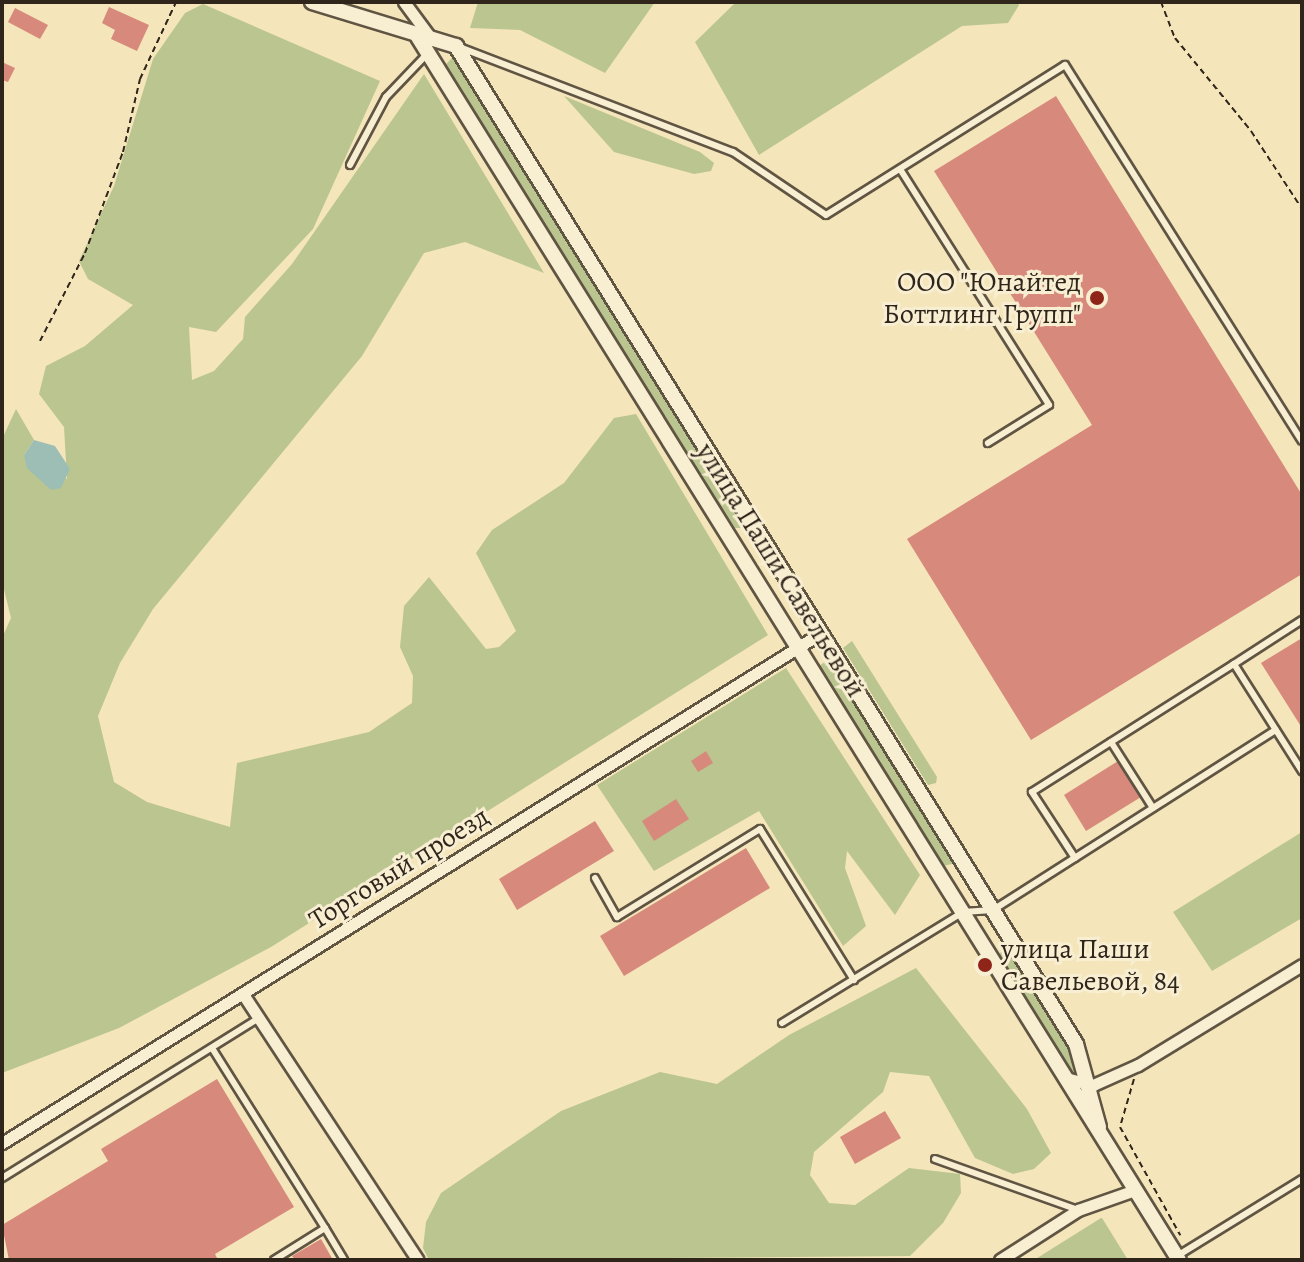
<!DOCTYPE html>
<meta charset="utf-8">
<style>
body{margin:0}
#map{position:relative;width:1304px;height:1262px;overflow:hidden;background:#f4e5ba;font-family:Alegreya,serif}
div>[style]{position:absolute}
.green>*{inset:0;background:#bbc590}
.water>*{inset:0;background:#9cbeb5}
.building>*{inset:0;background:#d78a7c}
.path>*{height:2px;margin-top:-1px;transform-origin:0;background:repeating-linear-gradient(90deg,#2f251b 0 6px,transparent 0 10px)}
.roads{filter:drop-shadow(2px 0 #605543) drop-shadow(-2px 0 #605543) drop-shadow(0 2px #605543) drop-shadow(0 -2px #605543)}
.service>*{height:6px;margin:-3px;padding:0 3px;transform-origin:3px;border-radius:3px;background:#f8eed2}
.minor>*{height:11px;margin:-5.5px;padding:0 5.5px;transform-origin:5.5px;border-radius:5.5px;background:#f8eed2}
.tertiary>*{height:14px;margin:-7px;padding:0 7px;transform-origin:7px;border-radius:7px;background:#f8eed2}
.dots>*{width:22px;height:22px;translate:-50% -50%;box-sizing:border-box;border:4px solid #f8eed2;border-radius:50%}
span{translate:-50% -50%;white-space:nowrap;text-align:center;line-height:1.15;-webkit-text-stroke:6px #f8eed2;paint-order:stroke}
.poi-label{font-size:28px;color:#2f251b}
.right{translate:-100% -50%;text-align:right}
.left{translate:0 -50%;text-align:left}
.street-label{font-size:28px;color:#2f251b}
.frame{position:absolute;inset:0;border:4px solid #2f251b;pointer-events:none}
</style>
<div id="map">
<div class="green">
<div style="clip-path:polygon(478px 2px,655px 2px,605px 73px,520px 30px,470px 28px)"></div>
<div style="clip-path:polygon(736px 2px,1017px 2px,1019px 5px,1008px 23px,962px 26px,759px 155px,695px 42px)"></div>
<div style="clip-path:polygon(203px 4px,380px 81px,313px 229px,216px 332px,189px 327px,192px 380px,214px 371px,243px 339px,245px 317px,292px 264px,424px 74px,544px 273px,465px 242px,424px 253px,362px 356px,153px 609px,120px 663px,98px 716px,114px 782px,147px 802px,230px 827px,237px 763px,369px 732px,412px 703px,413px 676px,400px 647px,404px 606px,429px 577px,486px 649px,499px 647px,516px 631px,476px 553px,492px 530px,564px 483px,614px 418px,636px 414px,768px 635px,271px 947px,119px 1028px,2px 1073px,2px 638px,11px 618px,2px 581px,2px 439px,16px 409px,34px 440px,24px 455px,67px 479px,64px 427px,39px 394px,46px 366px,85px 346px,133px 305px,88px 279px,79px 261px,114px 186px,153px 59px,185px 13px)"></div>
<div style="clip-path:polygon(453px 57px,746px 521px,744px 528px,735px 528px,560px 252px,446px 64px)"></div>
<div style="clip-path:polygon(564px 96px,700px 152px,714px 163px,711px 171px,694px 174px,614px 152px)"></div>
<div style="clip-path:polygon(852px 641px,937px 777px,936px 783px,928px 785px,843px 648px)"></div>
<div style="clip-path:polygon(829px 659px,953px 859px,952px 864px,943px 866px,819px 666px)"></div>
<div style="clip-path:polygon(786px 668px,920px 875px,895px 915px,847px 851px,845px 868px,866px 926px,843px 946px,759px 811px,654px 871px,597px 785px)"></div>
<div style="clip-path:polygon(1302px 832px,1302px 918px,1212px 971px,1173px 912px)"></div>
<div style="clip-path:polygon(1008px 946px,1083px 1064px,1081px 1071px,1072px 1072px,999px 954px)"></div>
<div style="clip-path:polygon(916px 968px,1027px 1109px,1051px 1153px,1034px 1169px,1013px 1174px,975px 1158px,929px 1076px,890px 1072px,883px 1092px,814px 1152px,810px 1175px,829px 1203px,855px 1205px,909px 1168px,960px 1174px,961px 1193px,943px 1223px,910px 1256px,429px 1260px,423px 1248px,426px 1222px,441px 1193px,561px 1111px,660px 1072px,717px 1084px,789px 1035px)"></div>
<div style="clip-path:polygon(1102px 1218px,1128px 1260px,1034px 1260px,1101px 1218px)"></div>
</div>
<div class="water">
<div style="clip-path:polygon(34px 440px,55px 446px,70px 469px,61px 488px,51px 490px,27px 468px,24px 455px)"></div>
</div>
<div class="building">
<div style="clip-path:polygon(109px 7px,149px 25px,137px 51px,111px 39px,115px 30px,102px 23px)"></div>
<div style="clip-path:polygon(15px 8px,48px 25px,40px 39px,8px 22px)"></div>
<div style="clip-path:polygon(2px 62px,15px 68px,8px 82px,2px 80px)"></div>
<div style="clip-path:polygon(1056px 96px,1302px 495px,1302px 574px,1031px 740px,907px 539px,1092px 425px,934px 171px)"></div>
<div style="clip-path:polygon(1302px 638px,1302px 728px,1261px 663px)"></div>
<div style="clip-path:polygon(706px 751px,713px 763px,698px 772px,691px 761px)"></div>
<div style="clip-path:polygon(1118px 761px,1141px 797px,1086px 831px,1064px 795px)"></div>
<div style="clip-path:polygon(676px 799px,689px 819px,654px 841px,642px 821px)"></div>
<div style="clip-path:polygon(595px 821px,614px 851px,517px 910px,499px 879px)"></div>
<div style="clip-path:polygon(746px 848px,770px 888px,624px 976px,600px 936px)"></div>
<div style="clip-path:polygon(217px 1079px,294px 1207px,215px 1254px,218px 1260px,9px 1260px,2px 1225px,108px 1161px,101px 1149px)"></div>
<div style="clip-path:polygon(885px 1111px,901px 1138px,855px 1164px,840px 1137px)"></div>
<div style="clip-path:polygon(321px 1239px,333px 1260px,295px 1260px,292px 1256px)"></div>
</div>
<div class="path">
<div style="left:1161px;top:2px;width:39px;rotate:69deg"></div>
<div style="left:1175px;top:38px;width:120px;rotate:50.7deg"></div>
<div style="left:1251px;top:131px;width:93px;rotate:56.8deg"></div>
<div style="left:40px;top:341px;width:99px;rotate:-62.9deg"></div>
<div style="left:85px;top:253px;width:108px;rotate:-69.4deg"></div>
<div style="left:123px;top:152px;width:75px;rotate:-76.9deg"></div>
<div style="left:140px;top:79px;width:85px;rotate:-64.9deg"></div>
<div style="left:1134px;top:1079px;width:50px;rotate:106.3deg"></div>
<div style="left:1120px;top:1127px;width:124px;rotate:60.9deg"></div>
</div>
<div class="roads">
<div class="service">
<div style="left:459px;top:47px;width:293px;rotate:21deg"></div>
<div style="left:733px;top:152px;width:112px;rotate:34.1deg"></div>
<div style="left:826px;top:215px;width:282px;rotate:-32.1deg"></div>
<div style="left:1065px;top:65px;width:444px;rotate:57.8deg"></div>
<div style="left:350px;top:165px;width:77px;rotate:-62.1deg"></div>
<div style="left:386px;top:97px;width:61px;rotate:-46.3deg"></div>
<div style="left:900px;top:169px;width:279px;rotate:57.7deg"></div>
<div style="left:1049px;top:405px;width:72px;rotate:148.1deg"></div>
<div style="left:1234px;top:664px;width:81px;rotate:-32.9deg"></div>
<div style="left:1111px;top:742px;width:78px;rotate:57.5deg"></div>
<div style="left:1075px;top:858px;width:79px;rotate:-123.1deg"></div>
<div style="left:1032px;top:792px;width:239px;rotate:-32.4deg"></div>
<div style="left:1234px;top:664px;width:127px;rotate:57.6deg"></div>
<div style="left:595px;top:878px;width:45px;rotate:60.6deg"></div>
<div style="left:617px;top:917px;width:168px;rotate:-31.6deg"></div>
<div style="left:760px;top:829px;width:178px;rotate:58.1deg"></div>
<div style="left:782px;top:1023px;width:212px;rotate:-31.5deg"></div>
<div style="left:963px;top:912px;width:30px;rotate:-4deg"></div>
<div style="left:993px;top:910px;width:335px;rotate:-32.5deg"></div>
<div style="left:212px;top:1048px;width:213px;rotate:57.9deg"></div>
<div style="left:325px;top:1228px;width:60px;rotate:147.9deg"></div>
<div style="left:935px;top:1159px;width:152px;rotate:19.6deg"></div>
<div style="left:2px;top:1178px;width:303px;rotate:-31.9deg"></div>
<div style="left:325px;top:1228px;width:37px;rotate:59deg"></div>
<div style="left:1177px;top:1256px;width:147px;rotate:-31.6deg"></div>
</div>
<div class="minor">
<div style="left:404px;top:2px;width:47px;rotate:53.6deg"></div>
<div style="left:243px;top:994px;width:318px;rotate:56.7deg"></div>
<div style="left:1066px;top:1078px;width:28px;rotate:15deg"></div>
<div style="left:1093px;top:1085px;width:49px;rotate:-24deg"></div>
<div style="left:1138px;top:1065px;width:192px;rotate:-31.4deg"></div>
<div style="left:2px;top:1143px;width:965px;rotate:-31.91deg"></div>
<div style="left:1000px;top:1260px;width:93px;rotate:-32.7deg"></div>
<div style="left:1078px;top:1210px;width:60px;rotate:-19.3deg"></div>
</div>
<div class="tertiary">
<div style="left:312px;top:2px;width:151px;rotate:17deg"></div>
<div style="left:456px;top:46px;width:1175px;rotate:58.15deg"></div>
<div style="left:1076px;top:1044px;width:86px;rotate:74.5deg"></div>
<div style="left:418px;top:37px;width:1440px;rotate:58.11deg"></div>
</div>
</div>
<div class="dots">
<div style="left:1097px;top:298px;background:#8f2418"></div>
<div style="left:985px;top:965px;background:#8f2418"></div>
</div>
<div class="poi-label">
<span class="right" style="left:1081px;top:298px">ООО "Юнайтед<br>Боттлинг Групп"</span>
<span class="left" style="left:1001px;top:965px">улица Паши<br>Савельевой, 84</span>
</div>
<div class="street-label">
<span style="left:781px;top:570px;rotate:58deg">улица Паши Савельевой</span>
<span style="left:399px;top:868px;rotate:-32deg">Торговый проезд</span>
</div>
<div class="frame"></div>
</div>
